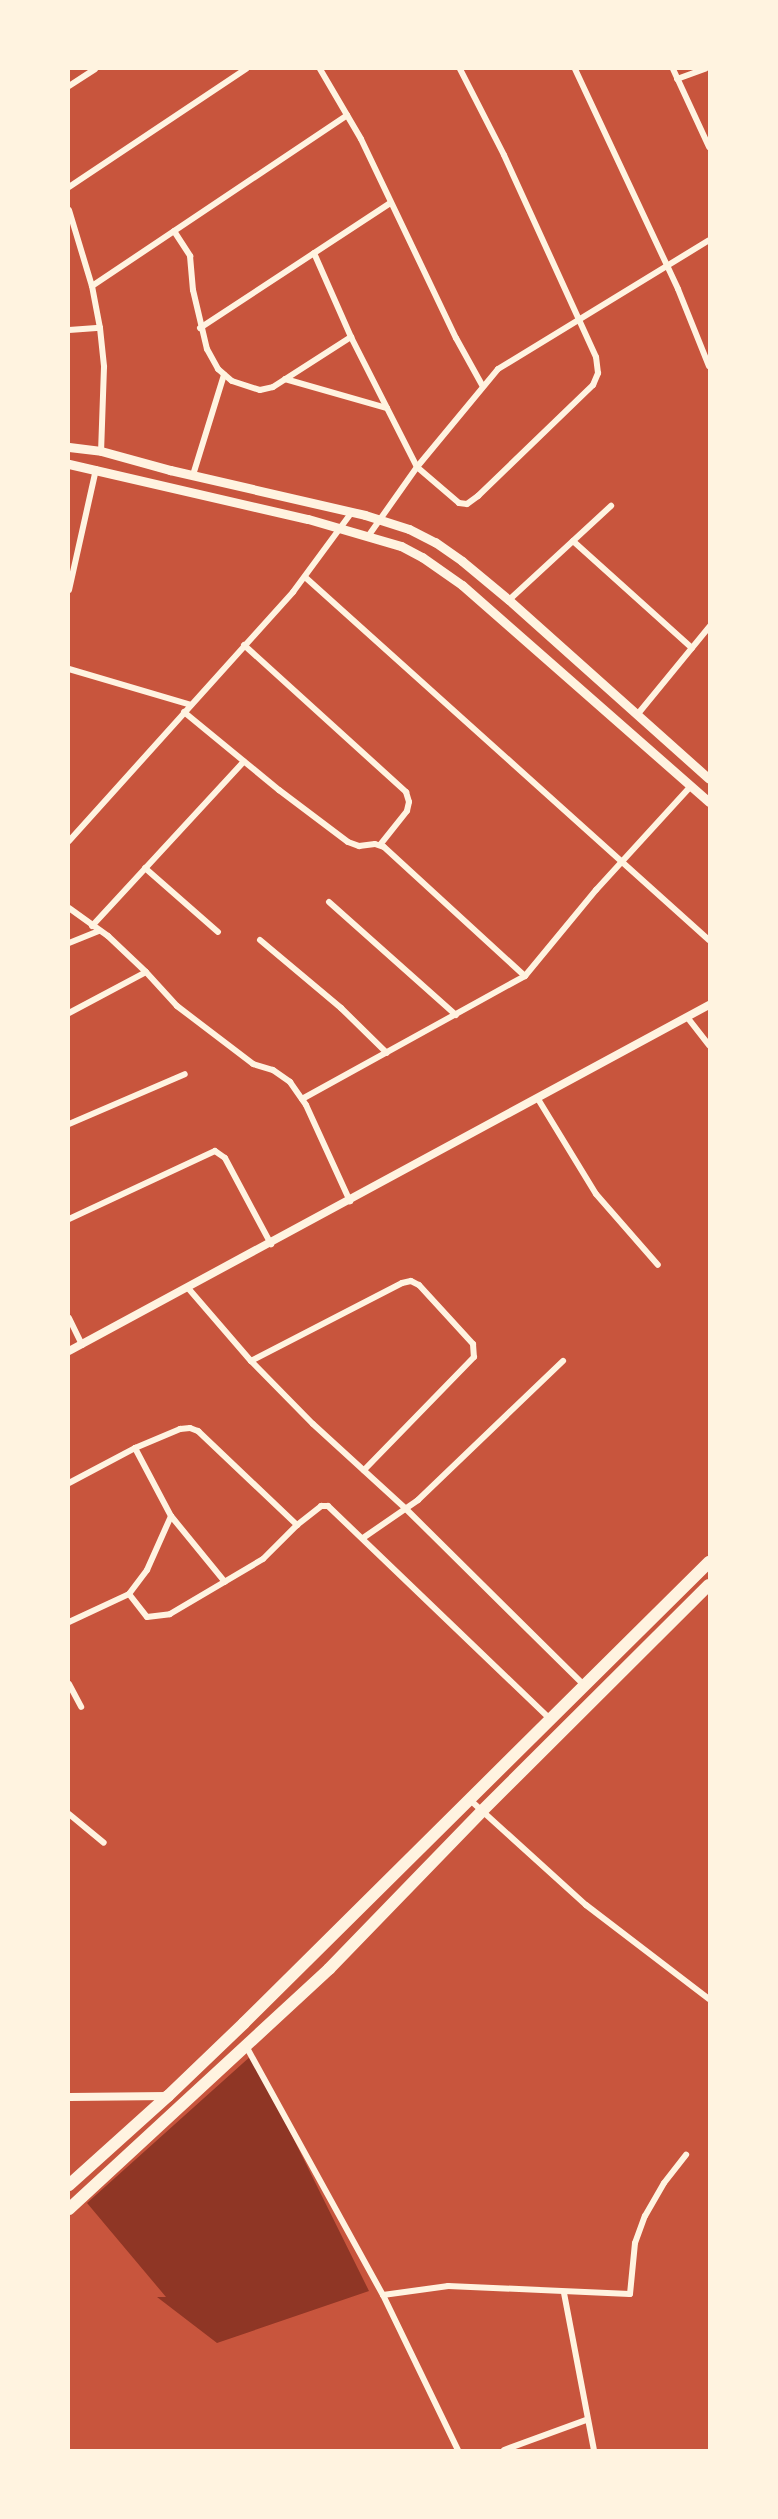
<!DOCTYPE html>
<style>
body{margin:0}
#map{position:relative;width:778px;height:2519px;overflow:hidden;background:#c8553d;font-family:"Source Sans 3",sans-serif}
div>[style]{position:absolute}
.water>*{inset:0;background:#8f3625}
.minor>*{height:6px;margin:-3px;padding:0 3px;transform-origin:3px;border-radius:3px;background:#fff3e0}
.tertiary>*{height:8px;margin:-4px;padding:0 4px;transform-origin:4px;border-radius:4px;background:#fff3e0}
.secondary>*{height:9px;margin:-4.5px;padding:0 4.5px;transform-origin:4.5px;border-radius:4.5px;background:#fff3e0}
.trunk>*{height:12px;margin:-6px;padding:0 6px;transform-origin:6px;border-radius:6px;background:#fff3e0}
span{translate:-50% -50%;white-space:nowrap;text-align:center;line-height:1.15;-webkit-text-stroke:4.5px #fff3e0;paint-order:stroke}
.frame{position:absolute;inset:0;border:70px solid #fff3e0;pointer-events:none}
</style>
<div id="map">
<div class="water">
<div style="clip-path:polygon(252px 2055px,369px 2291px,217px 2343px,157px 2297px,166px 2297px,87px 2203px)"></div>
</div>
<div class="minor">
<div style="left:320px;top:69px;width:81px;rotate:59.6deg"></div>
<div style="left:361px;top:139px;width:221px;rotate:64.5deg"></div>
<div style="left:456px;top:338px;width:54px;rotate:61deg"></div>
<div style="left:575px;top:69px;width:243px;rotate:64.9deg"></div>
<div style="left:678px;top:289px;width:83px;rotate:68.1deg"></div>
<div style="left:673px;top:69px;width:86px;rotate:65.2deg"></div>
<div style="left:677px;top:79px;width:30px;rotate:-20deg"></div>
<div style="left:69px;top:86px;width:31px;rotate:-33deg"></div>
<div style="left:69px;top:187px;width:213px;rotate:-33.7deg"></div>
<div style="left:69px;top:210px;width:79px;rotate:73.2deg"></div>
<div style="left:92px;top:286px;width:43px;rotate:79.2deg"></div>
<div style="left:100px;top:328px;width:39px;rotate:84deg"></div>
<div style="left:104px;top:367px;width:84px;rotate:92deg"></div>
<div style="left:174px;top:231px;width:30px;rotate:57deg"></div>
<div style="left:190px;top:256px;width:34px;rotate:85deg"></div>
<div style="left:193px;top:290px;width:61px;rotate:76.7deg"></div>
<div style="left:207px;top:349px;width:23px;rotate:61deg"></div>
<div style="left:218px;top:369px;width:18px;rotate:41deg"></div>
<div style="left:232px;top:381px;width:29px;rotate:18deg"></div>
<div style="left:260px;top:390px;width:13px;rotate:-13deg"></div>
<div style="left:273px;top:387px;width:93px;rotate:-32.7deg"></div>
<div style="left:314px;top:253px;width:92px;rotate:66.2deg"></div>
<div style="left:351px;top:337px;width:146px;rotate:63.1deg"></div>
<div style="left:417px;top:467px;width:55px;rotate:40.6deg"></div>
<div style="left:459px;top:503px;width:8px;rotate:7deg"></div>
<div style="left:467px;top:504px;width:14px;rotate:-36deg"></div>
<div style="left:478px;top:496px;width:160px;rotate:-44deg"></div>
<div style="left:593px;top:385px;width:13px;rotate:-67deg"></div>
<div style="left:598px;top:373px;width:16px;rotate:-97deg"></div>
<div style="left:596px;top:357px;width:222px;rotate:-114.5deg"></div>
<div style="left:504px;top:155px;width:97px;rotate:-117.1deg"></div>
<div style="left:92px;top:286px;width:307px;rotate:-33.8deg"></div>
<div style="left:200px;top:328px;width:227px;rotate:-33.3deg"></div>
<div style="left:69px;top:330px;width:31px;rotate:-4deg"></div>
<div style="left:285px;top:379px;width:106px;rotate:15.9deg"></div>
<div style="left:193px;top:475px;width:105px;rotate:-72.8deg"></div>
<div style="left:369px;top:535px;width:83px;rotate:-54.8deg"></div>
<div style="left:417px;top:467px;width:127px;rotate:-50.4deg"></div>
<div style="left:498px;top:369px;width:247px;rotate:-31.4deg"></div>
<div style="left:573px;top:541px;width:160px;rotate:42deg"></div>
<div style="left:305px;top:577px;width:543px;rotate:41.94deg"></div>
<div style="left:69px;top:590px;width:124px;rotate:-77.4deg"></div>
<div style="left:509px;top:600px;width:139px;rotate:-42.7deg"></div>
<div style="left:244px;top:645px;width:219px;rotate:42.2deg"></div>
<div style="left:406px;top:792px;width:10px;rotate:73deg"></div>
<div style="left:409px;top:802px;width:9px;rotate:103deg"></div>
<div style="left:407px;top:811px;width:43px;rotate:128.5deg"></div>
<div style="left:69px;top:669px;width:127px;rotate:16.4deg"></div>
<div style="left:184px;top:712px;width:123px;rotate:39.4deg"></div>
<div style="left:279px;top:790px;width:86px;rotate:37deg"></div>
<div style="left:348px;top:842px;width:12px;rotate:20deg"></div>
<div style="left:359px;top:846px;width:16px;rotate:-7deg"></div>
<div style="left:375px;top:844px;width:9px;rotate:18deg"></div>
<div style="left:384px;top:847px;width:191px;rotate:42.5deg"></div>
<div style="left:637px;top:715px;width:114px;rotate:-50.7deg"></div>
<div style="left:69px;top:841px;width:335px;rotate:-48deg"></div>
<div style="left:293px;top:592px;width:99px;rotate:-53.6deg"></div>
<div style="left:145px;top:868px;width:97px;rotate:41.2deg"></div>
<div style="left:329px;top:902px;width:170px;rotate:41.7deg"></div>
<div style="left:69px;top:908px;width:48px;rotate:35.7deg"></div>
<div style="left:108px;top:936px;width:52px;rotate:43.5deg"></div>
<div style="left:146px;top:972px;width:46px;rotate:47.6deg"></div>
<div style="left:177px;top:1006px;width:96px;rotate:37.3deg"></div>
<div style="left:253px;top:1064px;width:21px;rotate:17deg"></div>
<div style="left:273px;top:1070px;width:21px;rotate:35deg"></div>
<div style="left:290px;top:1082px;width:28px;rotate:55deg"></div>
<div style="left:306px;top:1105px;width:106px;rotate:65.4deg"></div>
<div style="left:92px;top:926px;width:224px;rotate:-47.3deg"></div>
<div style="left:260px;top:940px;width:106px;rotate:40deg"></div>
<div style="left:341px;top:1008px;width:64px;rotate:44.4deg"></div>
<div style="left:69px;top:943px;width:32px;rotate:-22deg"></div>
<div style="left:69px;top:1013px;width:87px;rotate:-28deg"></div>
<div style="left:687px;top:1017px;width:36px;rotate:52deg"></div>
<div style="left:302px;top:1099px;width:255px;rotate:-28.9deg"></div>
<div style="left:525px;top:976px;width:112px;rotate:-50.5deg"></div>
<div style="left:596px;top:890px;width:141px;rotate:-47.6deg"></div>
<div style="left:538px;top:1099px;width:111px;rotate:58.6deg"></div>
<div style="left:596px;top:1194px;width:94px;rotate:48.9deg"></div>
<div style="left:69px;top:1124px;width:126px;rotate:-23.3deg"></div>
<div style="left:69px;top:1219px;width:161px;rotate:-25deg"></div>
<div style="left:215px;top:1151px;width:12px;rotate:35deg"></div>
<div style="left:225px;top:1158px;width:98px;rotate:61.9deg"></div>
<div style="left:188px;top:1288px;width:96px;rotate:49.2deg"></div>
<div style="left:251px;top:1361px;width:88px;rotate:45.5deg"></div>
<div style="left:313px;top:1424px;width:126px;rotate:42.4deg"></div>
<div style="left:406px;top:1509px;width:253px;rotate:44.7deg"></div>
<div style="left:69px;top:1318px;width:30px;rotate:64deg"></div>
<div style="left:251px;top:1361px;width:170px;rotate:-27.3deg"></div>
<div style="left:402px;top:1283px;width:9px;rotate:-13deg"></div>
<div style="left:411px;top:1281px;width:9px;rotate:27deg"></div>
<div style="left:419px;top:1285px;width:80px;rotate:47.5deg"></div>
<div style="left:473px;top:1344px;width:13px;rotate:86deg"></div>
<div style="left:474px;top:1357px;width:158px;rotate:134.2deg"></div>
<div style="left:135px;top:1448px;width:77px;rotate:62.1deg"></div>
<div style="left:171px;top:1516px;width:85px;rotate:50.7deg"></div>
<div style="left:69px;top:1483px;width:75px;rotate:-27.9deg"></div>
<div style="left:135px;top:1448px;width:49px;rotate:-22.9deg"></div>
<div style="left:180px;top:1429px;width:10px;rotate:-6deg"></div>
<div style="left:190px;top:1428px;width:9px;rotate:21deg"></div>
<div style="left:198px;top:1431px;width:137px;rotate:43.5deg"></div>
<div style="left:363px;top:1538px;width:67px;rotate:-34.6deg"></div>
<div style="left:418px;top:1500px;width:201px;rotate:-43.8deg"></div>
<div style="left:129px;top:1594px;width:29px;rotate:52deg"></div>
<div style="left:147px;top:1617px;width:23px;rotate:-7deg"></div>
<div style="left:170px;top:1614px;width:108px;rotate:-30.6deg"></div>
<div style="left:263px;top:1559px;width:48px;rotate:-45deg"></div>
<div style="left:297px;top:1525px;width:31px;rotate:-38deg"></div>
<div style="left:321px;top:1506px;width:7px"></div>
<div style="left:328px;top:1506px;width:309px;rotate:43.8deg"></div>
<div style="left:69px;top:1622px;width:66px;rotate:-25deg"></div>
<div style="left:129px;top:1594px;width:30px;rotate:-53deg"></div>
<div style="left:147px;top:1570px;width:59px;rotate:-66deg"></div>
<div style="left:69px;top:1684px;width:26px;rotate:62deg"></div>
<div style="left:469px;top:1799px;width:158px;rotate:42.2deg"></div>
<div style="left:586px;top:1905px;width:155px;rotate:37.4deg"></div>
<div style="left:69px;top:1814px;width:45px;rotate:39.6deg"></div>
<div style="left:246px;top:2046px;width:284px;rotate:61.2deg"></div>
<div style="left:383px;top:2295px;width:172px;rotate:64.2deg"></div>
<div style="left:564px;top:2293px;width:160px;rotate:79.2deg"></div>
<div style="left:383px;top:2295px;width:66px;rotate:-7.9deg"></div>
<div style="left:448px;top:2286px;width:182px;rotate:2.5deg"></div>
<div style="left:630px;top:2294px;width:51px;rotate:-84.4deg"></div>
<div style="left:635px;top:2243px;width:29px;rotate:-70deg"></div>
<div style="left:645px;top:2216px;width:38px;rotate:-60deg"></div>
<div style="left:664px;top:2183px;width:36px;rotate:-52deg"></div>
<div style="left:504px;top:2450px;width:87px;rotate:-20.1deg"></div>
</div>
<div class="tertiary">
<div style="left:69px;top:1351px;width:728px;rotate:-28.4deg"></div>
<div style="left:69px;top:2097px;width:99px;rotate:-0.6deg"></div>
</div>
<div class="secondary">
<div style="left:69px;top:447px;width:32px;rotate:7deg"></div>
<div style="left:101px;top:451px;width:72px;rotate:15.4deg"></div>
<div style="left:170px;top:470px;width:200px;rotate:13deg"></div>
<div style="left:365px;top:515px;width:46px;rotate:17.7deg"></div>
<div style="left:409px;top:529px;width:29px;rotate:27deg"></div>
<div style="left:435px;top:542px;width:33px;rotate:35deg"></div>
<div style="left:462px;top:561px;width:61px;rotate:39.7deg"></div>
<div style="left:509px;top:600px;width:268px;rotate:41.8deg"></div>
<div style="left:69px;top:464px;width:245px;rotate:13deg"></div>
<div style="left:308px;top:519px;width:97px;rotate:16.2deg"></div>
<div style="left:401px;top:546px;width:24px;rotate:28deg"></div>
<div style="left:422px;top:557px;width:49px;rotate:35deg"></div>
<div style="left:462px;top:585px;width:329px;rotate:41.3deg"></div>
</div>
<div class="trunk">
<div style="left:69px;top:2185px;width:133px;rotate:-42deg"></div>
<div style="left:168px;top:2096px;width:105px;rotate:-43.8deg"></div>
<div style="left:244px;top:2023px;width:655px;rotate:-44.75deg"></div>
<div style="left:69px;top:2209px;width:354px;rotate:-42.7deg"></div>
<div style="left:329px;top:1969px;width:220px;rotate:-45.9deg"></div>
<div style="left:482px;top:1811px;width:320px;rotate:-44.9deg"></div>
</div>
<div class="frame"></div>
</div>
